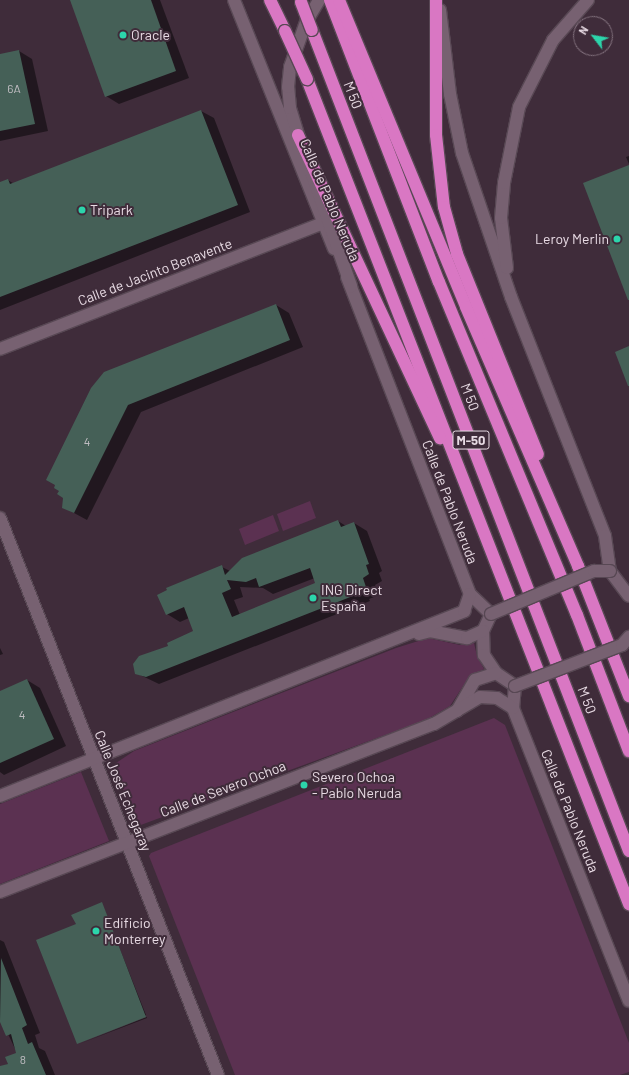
<!DOCTYPE html>
<meta charset="utf-8">
<style>
body{margin:0}
#map{position:relative;width:629px;height:1075px;overflow:hidden;background:#3f2c3a;font-family:Barlow,sans-serif}
div>[style]{position:absolute}
.green>*{inset:0;background:#5b3151}
.shadow>*{inset:0;background:#0007}
.building>*{inset:0;background:#456057}
.roads{filter:drop-shadow(1px 0 #584854) drop-shadow(-1px 0 #584854) drop-shadow(0 1px #584854) drop-shadow(0 -1px #584854)}
.street>*{height:12px;margin:-6px;padding:0 6px;transform-origin:6px;border-radius:6px;background:#776171}
.secondary>*{height:12px;margin:-6px;padding:0 6px;transform-origin:6px;border-radius:6px;background:#776171}
.highway>*{height:12px;margin:-6px;padding:0 6px;transform-origin:6px;border-radius:6px;background:#d977c3}
.bridges{filter:drop-shadow(1px 0 #584854) drop-shadow(-1px 0 #584854) drop-shadow(0 1px #584854) drop-shadow(0 -1px #584854)}
.street-bridge>*{height:12px;margin:-6px;padding:0 6px;transform-origin:6px;border-radius:6px;background:#776171}
.highway-bridge>*{height:12px;margin:-6px;padding:0 6px;transform-origin:6px;border-radius:6px;background:#d977c3}
.dots>*{width:11px;height:11px;translate:-50% -50%;box-sizing:border-box;border:2px solid #3f2c3a;border-radius:50%}
span{translate:-50% -50%;white-space:nowrap;text-align:center;line-height:1.15;-webkit-text-stroke:4px #3f2c3a;paint-order:stroke}
.number-label{font-size:12px;color:#bfbcc1}
.number-label span{-webkit-text-stroke-width:0}
.shield-label span{padding:1px 3px;background:#3f2c3a;border:1px solid;border-radius:3px;-webkit-text-stroke-width:0}
.shield-label{font-size:13px;color:#e8dbe4;font-weight:700}
.poi-label{font-size:14px;color:#e8dbe4}
.left{translate:0 -50%;text-align:left}
.right{translate:-100% -50%;text-align:right}
.street-label{font-size:14px;color:#e8dbe4}
.north{position:absolute;left:573px;top:16px;width:40px;height:40px;box-sizing:border-box;background:#3f2c3a;border:1px solid #83727e;border-radius:50%;rotate:301deg;font-size:11px;font-weight:700;line-height:16px;text-align:center;color:#e8dbe4}
.north::after{content:'';display:block;margin:auto;width:14px;height:18px;background:#2cd5ab;clip-path:polygon(50% 0,100% 100%,50% 72%,0 100%)}
</style>
<div id="map">
<div class="green">
<div style="clip-path:polygon(310px 501px,316px 518px,283px 531px,277px 514px)"></div>
<div style="clip-path:polygon(273px 515px,279px 531px,245px 545px,239px 529px)"></div>
<div style="clip-path:polygon(428px 638px,460px 645px,474px 643px,477px 656px,484px 669px,469px 677px,450px 706px,426px 720px,138px 826px,113px 765px,134px 751px,396px 648px)"></div>
<div style="clip-path:polygon(494px 718px,505px 725px,629px 1043px,629px 1072px,620px 1075px,235px 1075px,149px 856px,151px 853px)"></div>
<div style="clip-path:polygon(81px 772px,109px 841px,0 884px,0 804px)"></div>
</div>
<div class="shadow">
<div style="clip-path:polygon(71px 0,160px 0,189px 78px,119px 104px,106px 96px)"></div>
<div style="clip-path:polygon(19px 51px,32px 59px,48px 131px,0 141px,0 55px)"></div>
<div style="clip-path:polygon(201px 111px,214px 118px,250px 212px,0 310px,0 184px,8px 180px,14px 184px)"></div>
<div style="clip-path:polygon(629px 156px,629px 164px,626px 157px)"></div>
<div style="clip-path:polygon(276px 305px,289px 313px,303px 347px,141px 412px,87px 520px,63px 507px,64px 498px,60px 490px,92px 389px)"></div>
<div style="clip-path:polygon(evenodd,338px 521px,346px 526px,354px 523px,367px 531px,382px 571px,379px 573px,382px 581px,375px 585px,379px 595px,369px 599px,370px 601px,159px 684px,136px 673px,170px 647px,195px 632px,189px 618px,180px 622px,167px 614px,222px 567px,230px 571px,338px 521px,315px 578px,317px 584px,240px 615px,234px 600px,243px 597px,240px 587px,263px 588px,273px 594px,315px 578px)"></div>
<div style="clip-path:polygon(0 648px,3px 654px,0 655px)"></div>
<div style="clip-path:polygon(27px 680px,40px 688px,66px 746px,4px 775px,0 772px,0 692px)"></div>
<div style="clip-path:polygon(102px 904px,146px 1015px,78px 1042px,77px 925px)"></div>
<div style="clip-path:polygon(0 940px,4px 942px,40px 1033px,35px 1035px,39px 1048px,45px 1051px,55px 1075px,0 1075px,0 1067px,9px 1064px,17px 1053px,0 1017px)"></div>
<div style="clip-path:polygon(147px 1017px,147px 1018px,79px 1044px)"></div>
</div>
<div class="building">
<div style="clip-path:polygon(70px 0,151px 0,176px 71px,105px 97px)"></div>
<div style="clip-path:polygon(19px 50px,35px 124px,0 131px,0 54px)"></div>
<div style="clip-path:polygon(201px 110px,238px 205px,0 297px,0 182px,8px 179px,10px 184px)"></div>
<div style="clip-path:polygon(629px 165px,629px 300px,628px 300px,583px 183px)"></div>
<div style="clip-path:polygon(276px 304px,290px 340px,128px 405px,74px 513px,62px 508px,63px 498px,57px 494px,59px 491px,54px 488px,55px 485px,46px 480px,91px 388px,104px 372px)"></div>
<div style="clip-path:polygon(629px 346px,629px 386px,628px 386px,615px 352px)"></div>
<div style="clip-path:polygon(evenodd,338px 520px,341px 527px,354px 522px,369px 564px,366px 565px,369px 574px,363px 578px,366px 587px,357px 591px,358px 594px,146px 677px,135px 674px,133px 664px,139px 656px,168px 646px,167px 643px,193px 631px,184px 607px,166px 615px,157px 595px,167px 590px,166px 588px,222px 565px,225px 575px,242px 558px,338px 520px,310px 568px,315px 583px,232px 617px,222px 593px,231px 589px,227px 580px,246px 582px,256px 578px,259px 587px,310px 568px)"></div>
<div style="clip-path:polygon(27px 679px,54px 739px,0 763px,0 691px)"></div>
<div style="clip-path:polygon(102px 902px,146px 1017px,77px 1044px,36px 940px,76px 924px,71px 915px)"></div>
<div style="clip-path:polygon(1px 958px,27px 1025px,22px 1028px,28px 1044px,32px 1042px,46px 1075px,0 1075px,0 1066px,8px 1064px,5px 1057px,16px 1053px,11px 1034px,6px 1036px,0 1022px)"></div>
</div>
<div class="roads">
<div class="street">
<div style="left:234px;top:0;width:268px;rotate:68.1deg"></div>
<div style="left:440px;top:10px;width:85px;rotate:83.2deg"></div>
<div style="left:450px;top:94px;width:60px;rotate:78.5deg"></div>
<div style="left:462px;top:153px;width:152px;rotate:71.2deg"></div>
<div style="left:511px;top:297px;width:257px;rotate:68.5deg"></div>
<div style="left:605px;top:536px;width:35px;rotate:82deg"></div>
<div style="left:610px;top:571px;width:31px;rotate:53deg"></div>
<div style="left:507px;top:268px;width:50px;rotate:-96.8deg"></div>
<div style="left:501px;top:218px;width:35px;rotate:-85deg"></div>
<div style="left:504px;top:183px;width:77px;rotate:-78.8deg"></div>
<div style="left:519px;top:107px;width:75px;rotate:-63.1deg"></div>
<div style="left:553px;top:40px;width:53px;rotate:-48.8deg"></div>
<div style="left:347px;top:277px;width:340px;rotate:68.8deg"></div>
<div style="left:470px;top:594px;width:29px;rotate:44deg"></div>
<div style="left:491px;top:614px;width:19px;rotate:115deg"></div>
<div style="left:483px;top:631px;width:24px;rotate:88deg"></div>
<div style="left:484px;top:655px;width:22px;rotate:56deg"></div>
<div style="left:496px;top:673px;width:23px;rotate:34deg"></div>
<div style="left:515px;top:686px;width:22px;rotate:95deg"></div>
<div style="left:513px;top:708px;width:315px;rotate:68.4deg"></div>
<div style="left:0;top:349px;width:344px;rotate:-21.3deg"></div>
<div style="left:0;top:518px;width:598px;rotate:68.63deg"></div>
<div style="left:419px;top:634px;width:11px;rotate:-15deg"></div>
<div style="left:430px;top:631px;width:38px;rotate:11deg"></div>
<div style="left:467px;top:638px;width:17px;rotate:-24deg"></div>
<div style="left:457px;top:711px;width:36px;rotate:-60deg"></div>
<div style="left:475px;top:680px;width:22px;rotate:-18deg"></div>
<div style="left:0;top:796px;width:500px;rotate:-21.7deg"></div>
<div style="left:464px;top:611px;width:18px;rotate:-71deg"></div>
<div style="left:0;top:892px;width:465px;rotate:-21.2deg"></div>
<div style="left:434px;top:724px;width:53px;rotate:-30.4deg"></div>
<div style="left:480px;top:697px;width:17px;rotate:3deg"></div>
<div style="left:497px;top:698px;width:19px;rotate:32deg"></div>
</div>
<div class="secondary">
<div style="left:301px;top:144px;width:38px;rotate:-107deg"></div>
<div style="left:290px;top:108px;width:21px;rotate:-95deg"></div>
<div style="left:288px;top:87px;width:20px;rotate:-84deg"></div>
<div style="left:290px;top:67px;width:48px;rotate:-70.4deg"></div>
<div style="left:306px;top:22px;width:26px;rotate:-59deg"></div>
<div style="left:312px;top:175px;width:118px;rotate:70.6deg"></div>
</div>
<div class="highway">
<div style="left:270px;top:0;width:34px;rotate:64deg"></div>
<div style="left:330px;top:0;width:302px;rotate:68.9deg"></div>
<div style="left:439px;top:282px;width:360px;rotate:67.5deg"></div>
<div style="left:577px;top:615px;width:146px;rotate:69.1deg"></div>
<div style="left:339px;top:0;width:332px;rotate:67.5deg"></div>
<div style="left:466px;top:307px;width:282px;rotate:66.6deg"></div>
<div style="left:578px;top:566px;width:140px;rotate:68.6deg"></div>
<div style="left:436px;top:0;width:135px;rotate:90deg"></div>
<div style="left:436px;top:135px;width:72px;rotate:83.7deg"></div>
<div style="left:444px;top:207px;width:49px;rotate:74.5deg"></div>
<div style="left:457px;top:254px;width:216px;rotate:68deg"></div>
<div style="left:312px;top:30px;width:880px;rotate:68.89deg"></div>
<div style="left:307px;top:79px;width:886px;rotate:68.68deg"></div>
<div style="left:298px;top:135px;width:335px;rotate:64.9deg"></div>
</div>
</div>
<div class="bridges">
<div class="street-bridge">
<div style="left:491px;top:614px;width:112px;rotate:-22.7deg"></div>
<div style="left:594px;top:571px;width:16px"></div>
<div style="left:515px;top:686px;width:115px;rotate:-21deg"></div>
<div style="left:622px;top:645px;width:11px;rotate:-49deg"></div>
</div>
<div class="highway-bridge">
<div style="left:301px;top:2px;width:30px;rotate:69deg"></div>
<div style="left:285px;top:31px;width:53px;rotate:65.4deg"></div>
</div>
</div>
<div class="dots">
<div style="left:123px;top:35px;background:#2cd5ab"></div>
<div style="left:82px;top:210px;background:#2cd5ab"></div>
<div style="left:617px;top:239px;background:#2cd5ab"></div>
<div style="left:313px;top:598px;background:#2cd5ab"></div>
<div style="left:304px;top:785px;background:#2cd5ab"></div>
<div style="left:96px;top:931px;background:#2cd5ab"></div>
</div>
<div class="number-label">
<span style="left:14px;top:89px">6A</span>
<span style="left:87px;top:442px">4</span>
<span style="left:22px;top:715px">4</span>
<span style="left:23px;top:1060px">8</span>
</div>
<div class="shield-label">
<span style="left:471px;top:440px">M-50</span>
</div>
<div class="poi-label">
<span class="left" style="left:131px;top:35px">Oracle</span>
<span class="left" style="left:90px;top:210px">Tripark</span>
<span class="right" style="left:609px;top:239px">Leroy Merlin</span>
<span class="left" style="left:321px;top:598px">ING Direct<br>España</span>
<span class="left" style="left:312px;top:785px">Severo Ochoa<br>- Pablo Neruda</span>
<span class="left" style="left:104px;top:931px">Edificio<br>Monterrey</span>
</div>
<div class="street-label">
<span style="left:353px;top:95px;rotate:69deg">M 50</span>
<span style="left:330px;top:200px;rotate:67deg">Calle de Pablo Neruda</span>
<span style="left:155px;top:272px;rotate:-21deg">Calle de Jacinto Benavente</span>
<span style="left:470px;top:397px;rotate:69deg">M 50</span>
<span style="left:450px;top:502px;rotate:69deg">Calle de Pablo Neruda</span>
<span style="left:587px;top:700px;rotate:69deg">M 50</span>
<span style="left:223px;top:789px;rotate:-21deg">Calle de Severo Ochoa</span>
<span style="left:123px;top:791px;rotate:68deg">Calle José Echegaray</span>
<span style="left:570px;top:811px;rotate:68deg">Calle de Pablo Neruda</span>
</div>
<div class="north">N</div>
</div>
